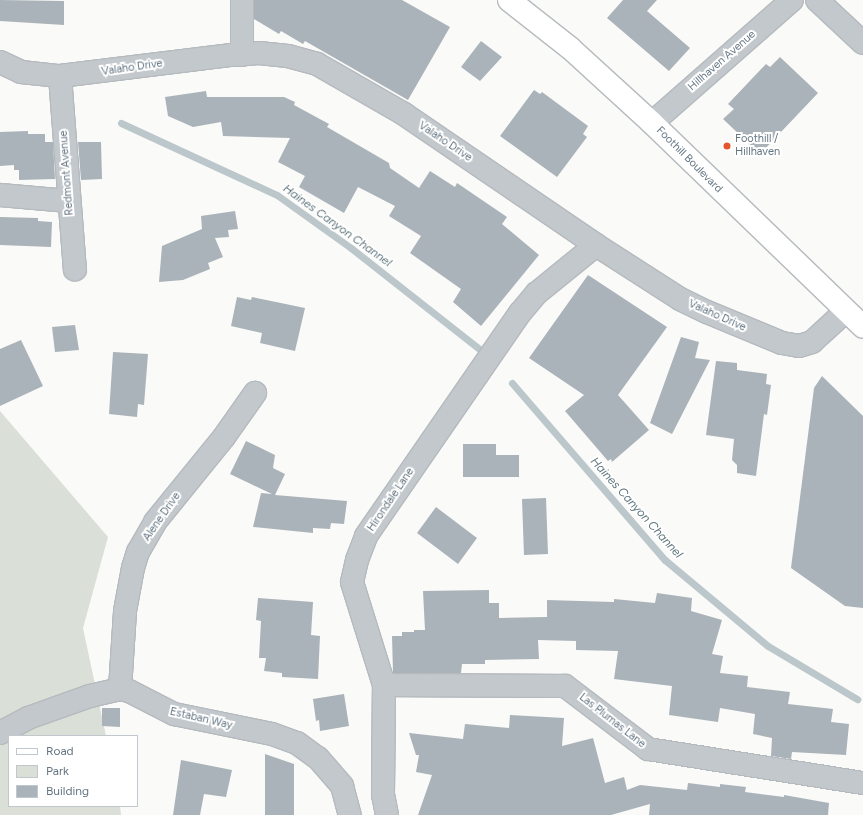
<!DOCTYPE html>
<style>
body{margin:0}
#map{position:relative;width:863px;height:815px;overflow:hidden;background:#fafaf8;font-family:Figtree,sans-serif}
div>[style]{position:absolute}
.green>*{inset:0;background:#dadfd7}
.stream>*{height:7px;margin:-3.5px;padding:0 3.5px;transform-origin:3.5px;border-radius:3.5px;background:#bbc7cb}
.building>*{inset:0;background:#aab3b9}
.roads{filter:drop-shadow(1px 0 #b5babe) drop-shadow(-1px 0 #b5babe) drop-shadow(0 1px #b5babe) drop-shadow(0 -1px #b5babe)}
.minor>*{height:22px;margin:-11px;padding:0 11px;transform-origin:11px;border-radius:11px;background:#c3c8cc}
.major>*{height:22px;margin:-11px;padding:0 11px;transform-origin:11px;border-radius:11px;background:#fff}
.dots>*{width:11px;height:11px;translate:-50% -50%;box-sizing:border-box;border:2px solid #fff;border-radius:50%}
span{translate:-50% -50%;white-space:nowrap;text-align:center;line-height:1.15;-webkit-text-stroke:4px #fff;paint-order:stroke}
.street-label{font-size:11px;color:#657683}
.poi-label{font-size:11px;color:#657683}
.left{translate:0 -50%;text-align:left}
.water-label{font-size:12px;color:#60757c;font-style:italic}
.legend{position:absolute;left:8px;top:735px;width:130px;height:72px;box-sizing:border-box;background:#fff;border:1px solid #c1c8cd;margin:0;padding:5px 7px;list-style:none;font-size:12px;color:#657683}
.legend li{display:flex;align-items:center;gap:8px;height:20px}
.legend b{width:20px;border:1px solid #c1c8cd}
</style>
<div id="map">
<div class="green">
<div style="clip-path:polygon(0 411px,108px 537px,83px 628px,106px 736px,9px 736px,9px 806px,120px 806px,121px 815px,0 815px)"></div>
</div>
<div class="stream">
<div style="left:121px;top:123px;width:172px;rotate:24.8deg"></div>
<div style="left:277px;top:195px;width:91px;rotate:35.6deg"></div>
<div style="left:351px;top:248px;width:167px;rotate:38.2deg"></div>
<div style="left:512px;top:383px;width:234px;rotate:49.2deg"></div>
<div style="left:665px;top:560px;width:134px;rotate:39.9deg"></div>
<div style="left:768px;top:646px;width:104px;rotate:30.8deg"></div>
</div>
<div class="building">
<div style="clip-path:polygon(0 0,64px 1px,64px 25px,0 21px)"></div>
<div style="clip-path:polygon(254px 0,402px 0,450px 27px,408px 100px,305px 41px,303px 44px,281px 31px,279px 34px,254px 19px)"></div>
<div style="clip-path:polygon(623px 0,657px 0,647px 11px,690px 48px,669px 71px,607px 18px)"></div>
<div style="clip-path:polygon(481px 41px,502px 57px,480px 81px,461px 67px)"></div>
<div style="clip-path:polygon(780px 57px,818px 93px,760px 154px,723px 119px,734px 109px,728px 104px,766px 64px,770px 67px)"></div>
<div style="clip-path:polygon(534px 90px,540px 94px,542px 92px,588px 126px,583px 134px,587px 137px,557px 177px,500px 136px)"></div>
<div style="clip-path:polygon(206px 91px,207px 97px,284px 97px,295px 102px,294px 105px,329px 124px,327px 127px,389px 163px,390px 168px,419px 188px,430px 171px,455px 187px,457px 183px,507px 217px,502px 224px,539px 255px,481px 326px,453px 302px,461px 289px,410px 253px,421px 236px,389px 216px,395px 206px,358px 187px,344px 213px,299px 187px,305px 176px,278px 162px,290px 138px,223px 136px,221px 122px,193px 127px,168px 116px,165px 97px)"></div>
<div style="clip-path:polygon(28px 131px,28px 134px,45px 134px,45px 142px,53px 142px,55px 179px,19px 180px,19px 170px,14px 170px,14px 165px,0 166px,0 132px)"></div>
<div style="clip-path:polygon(78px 142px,101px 142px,102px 179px,81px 180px)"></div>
<div style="clip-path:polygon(235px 211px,238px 229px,228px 230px,229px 237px,215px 238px,223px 257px,208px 263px,210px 269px,183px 280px,159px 282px,162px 246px,202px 229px,201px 216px)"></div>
<div style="clip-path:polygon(0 217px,38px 218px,38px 221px,52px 222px,51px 247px,0 245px)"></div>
<div style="clip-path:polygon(588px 275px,667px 327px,618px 395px,649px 430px,612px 462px,611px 459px,608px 461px,565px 411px,584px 395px,529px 358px)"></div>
<div style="clip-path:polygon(237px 297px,251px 300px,252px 297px,305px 308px,295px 351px,260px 343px,262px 333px,231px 326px)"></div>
<div style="clip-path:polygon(75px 325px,79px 350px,55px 352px,52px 327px)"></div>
<div style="clip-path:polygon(681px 337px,699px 342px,695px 358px,710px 360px,672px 434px,650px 423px)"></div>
<div style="clip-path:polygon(21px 340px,43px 386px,0 406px,0 349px)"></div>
<div style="clip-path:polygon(113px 352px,148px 354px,144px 405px,138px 404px,137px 417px,109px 414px)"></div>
<div style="clip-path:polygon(716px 361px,737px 363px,737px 370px,767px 374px,766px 384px,771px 385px,767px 415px,764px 414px,756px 476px,737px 473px,737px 465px,732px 460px,734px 439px,706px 435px)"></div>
<div style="clip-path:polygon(822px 376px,863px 416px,863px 608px,845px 606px,791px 568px,814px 388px)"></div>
<div style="clip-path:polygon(246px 441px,275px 455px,273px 468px,285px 474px,275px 495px,347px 501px,344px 524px,331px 523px,330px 529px,313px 528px,313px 533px,253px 527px,261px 493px,272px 494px,230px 474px)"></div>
<div style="clip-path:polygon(463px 444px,496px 444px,496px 455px,519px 455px,519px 477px,463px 477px)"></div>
<div style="clip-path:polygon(546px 498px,548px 554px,524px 555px,522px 499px)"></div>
<div style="clip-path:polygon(436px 507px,477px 538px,458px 564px,417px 533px)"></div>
<div style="clip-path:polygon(489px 590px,489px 603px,499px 603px,499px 618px,547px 617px,547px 600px,614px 602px,614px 599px,655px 603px,657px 593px,692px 598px,691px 611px,722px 620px,712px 654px,723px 656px,720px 673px,748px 676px,747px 687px,790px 692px,788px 704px,833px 709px,831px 722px,849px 724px,846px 755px,792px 752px,791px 759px,771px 756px,772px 738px,753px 734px,755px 714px,720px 708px,718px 722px,669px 715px,672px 686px,614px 679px,618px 651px,576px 650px,576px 641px,538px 640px,539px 659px,485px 660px,485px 664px,462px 664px,461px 673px,393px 673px,392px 636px,402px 636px,402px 632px,414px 632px,414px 630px,425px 630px,423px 591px)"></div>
<div style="clip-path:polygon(258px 598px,313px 602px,311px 635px,320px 636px,318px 679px,282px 677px,282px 673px,264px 671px,266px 658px,259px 658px,261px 621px,256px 620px)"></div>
<div style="clip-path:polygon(344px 694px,349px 726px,320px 731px,319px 720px,316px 721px,313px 699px)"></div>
<div style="clip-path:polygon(102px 708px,120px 708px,120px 727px,102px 726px)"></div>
<div style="clip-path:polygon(510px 715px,564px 718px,562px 746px,593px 738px,605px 783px,624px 777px,627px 790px,640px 785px,687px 790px,688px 783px,720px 787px,720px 784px,746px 787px,745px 792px,784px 797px,784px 795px,829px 803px,828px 815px,649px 815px,650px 804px,611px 815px,418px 815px,432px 775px,416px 772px,419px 755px,416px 755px,409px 733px,463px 739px,465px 724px,509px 728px)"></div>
<div style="clip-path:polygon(265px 754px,294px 764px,294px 815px,265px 815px)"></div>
<div style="clip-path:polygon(181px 760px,232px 770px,226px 797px,204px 794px,200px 815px,173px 815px)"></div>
</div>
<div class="roads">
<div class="minor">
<div style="left:242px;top:0;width:55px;rotate:90deg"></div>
<div style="left:817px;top:0;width:63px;rotate:43.1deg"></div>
<div style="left:0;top:62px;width:23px;rotate:25deg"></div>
<div style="left:21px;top:72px;width:39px;rotate:6deg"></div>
<div style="left:60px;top:76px;width:173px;rotate:-7deg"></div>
<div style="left:232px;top:55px;width:27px;rotate:-4deg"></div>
<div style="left:259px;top:53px;width:29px;rotate:6deg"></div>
<div style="left:288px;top:56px;width:30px;rotate:15deg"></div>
<div style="left:317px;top:64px;width:100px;rotate:29.9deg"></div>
<div style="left:404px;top:114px;width:232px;rotate:34.3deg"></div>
<div style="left:596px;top:245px;width:100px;rotate:32.7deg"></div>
<div style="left:680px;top:299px;width:30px;rotate:26deg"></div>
<div style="left:707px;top:312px;width:81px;rotate:22.5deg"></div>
<div style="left:782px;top:343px;width:17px;rotate:10deg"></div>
<div style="left:799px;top:346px;width:14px;rotate:-17deg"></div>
<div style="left:812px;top:342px;width:46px;rotate:-42.4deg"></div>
<div style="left:60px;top:76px;width:194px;rotate:85.6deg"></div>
<div style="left:652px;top:123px;width:186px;rotate:-41.3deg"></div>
<div style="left:0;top:195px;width:69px;rotate:5deg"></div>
<div style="left:384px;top:685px;width:181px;rotate:0.3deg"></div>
<div style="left:565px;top:686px;width:104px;rotate:37.2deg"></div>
<div style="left:648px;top:749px;width:218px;rotate:9deg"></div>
<div style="left:120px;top:689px;width:78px;rotate:-86.3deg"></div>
<div style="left:125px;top:611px;width:44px;rotate:-79.5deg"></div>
<div style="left:133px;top:568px;width:17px;rotate:-73deg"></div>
<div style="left:138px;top:552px;width:34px;rotate:-60deg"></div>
<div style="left:155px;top:522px;width:109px;rotate:-50.9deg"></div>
<div style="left:224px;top:437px;width:54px;rotate:-54.8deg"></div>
<div style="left:0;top:733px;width:32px;rotate:-28deg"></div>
<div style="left:28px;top:718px;width:66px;rotate:-19.5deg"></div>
<div style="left:90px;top:696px;width:31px;rotate:-13deg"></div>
<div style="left:120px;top:689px;width:9px;rotate:13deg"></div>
<div style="left:129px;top:691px;width:51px;rotate:27.1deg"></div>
<div style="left:174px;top:714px;width:100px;rotate:11.5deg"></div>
<div style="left:272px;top:734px;width:27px;rotate:20deg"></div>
<div style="left:297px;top:743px;width:26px;rotate:36deg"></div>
<div style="left:318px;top:758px;width:37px;rotate:49deg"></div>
<div style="left:342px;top:786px;width:30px;rotate:75deg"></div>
<div style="left:387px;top:815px;width:20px;rotate:-101deg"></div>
<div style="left:383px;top:795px;width:110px;rotate:-89.5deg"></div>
<div style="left:384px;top:685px;width:108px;rotate:-107.3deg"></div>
<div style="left:352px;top:582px;width:23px;rotate:-77deg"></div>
<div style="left:357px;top:560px;width:26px;rotate:-69deg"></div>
<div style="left:366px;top:536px;width:271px;rotate:-55.4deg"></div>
<div style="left:520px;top:313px;width:26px;rotate:-50deg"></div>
<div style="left:537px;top:293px;width:76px;rotate:-39.1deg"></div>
</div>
<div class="major">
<div style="left:509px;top:0;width:78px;rotate:38.2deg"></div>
<div style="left:570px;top:48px;width:111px;rotate:42.4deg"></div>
<div style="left:652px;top:123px;width:293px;rotate:44deg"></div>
</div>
</div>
<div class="dots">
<div style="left:727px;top:146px;background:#e4572e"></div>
</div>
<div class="street-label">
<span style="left:722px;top:61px;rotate:-41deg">Hillhaven Avenue</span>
<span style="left:132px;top:68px;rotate:-8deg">Valaho Drive</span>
<span style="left:445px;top:142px;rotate:34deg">Valaho Drive</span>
<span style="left:689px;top:160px;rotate:45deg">Foothill Boulevard</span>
<span style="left:67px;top:173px;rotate:-94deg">Redmont Avenue</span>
<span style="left:717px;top:316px;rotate:24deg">Valaho Drive</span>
<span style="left:391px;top:500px;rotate:-56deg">Hirondale Lane</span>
<span style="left:162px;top:517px;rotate:-55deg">Alene Drive</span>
<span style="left:201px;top:719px;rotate:13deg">Estaban Way</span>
<span style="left:612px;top:721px;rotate:38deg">Las Plumas Lane</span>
</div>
<div class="poi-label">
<span class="left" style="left:735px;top:146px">Foothill /<br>Hillhaven</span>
</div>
<div class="water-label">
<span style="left:337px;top:226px;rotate:36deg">Haines Canyon Channel</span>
<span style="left:636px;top:508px;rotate:48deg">Haines Canyon Channel</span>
</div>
<ul class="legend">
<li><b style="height:5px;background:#fff"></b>Road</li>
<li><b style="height:11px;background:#dadfd7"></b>Park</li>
<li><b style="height:11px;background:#aab3b9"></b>Building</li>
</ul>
</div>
